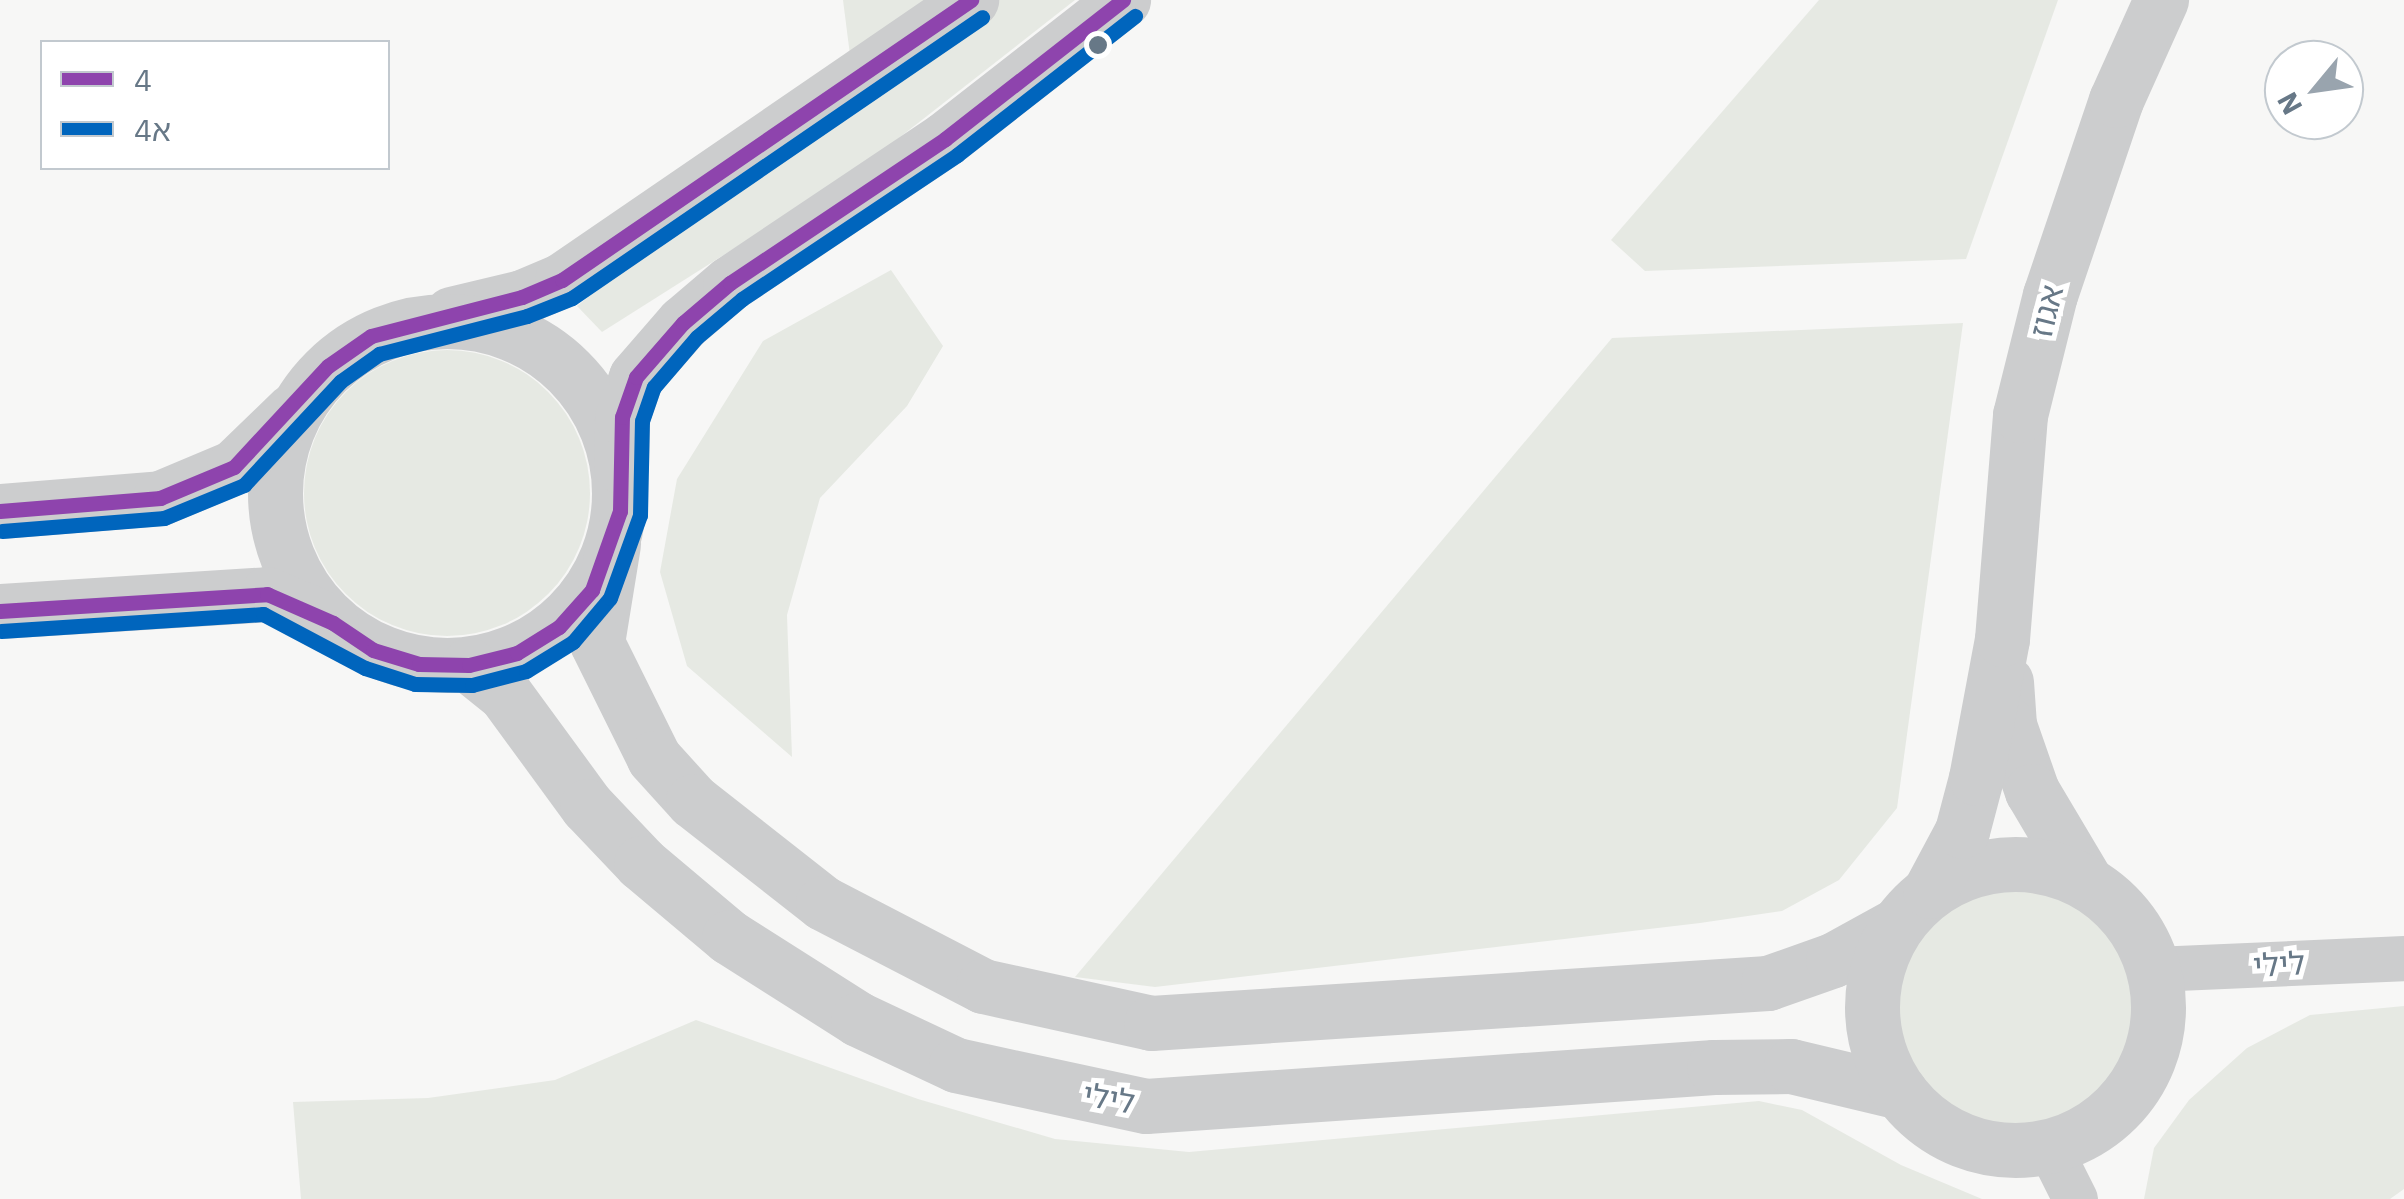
<!DOCTYPE html>
<meta charset="utf-8">
<style>
body{margin:0}
#map{position:relative;width:2404px;height:1199px;overflow:hidden;background:#f7f7f6;font-family:"IBM Plex Sans","Noto Sans Hebrew",sans-serif}
div>[style]{position:absolute}
.green>*{inset:0;background:#e6e9e3}
.round{border-radius:50%}
.minor>*{height:45px;margin:-22.5px;padding:0 22.5px;transform-origin:22.5px;border-radius:22.5px;background:#cccdce}
.tertiary>*{height:55px;margin:-27.5px;padding:0 27.5px;transform-origin:27.5px;border-radius:27.5px;background:#cccdce}
.tertiary>.ring{margin:-27.5px;padding:0;box-sizing:content-box;background:none;border:55px solid #cccdce;border-radius:50%}
.bus-1>*{height:15px;margin:-7.5px;padding:0 7.5px;transform-origin:7.5px;border-radius:7.5px;background:#8e44ad}
.bus-2>*{height:15px;margin:-7.5px;padding:0 7.5px;transform-origin:7.5px;border-radius:7.5px;background:#0065bd}
.dots>*{width:28px;height:28px;translate:-50% -50%;box-sizing:border-box;border:5px solid #fff;border-radius:50%}
span{translate:-50% -50%;white-space:nowrap;text-align:center;line-height:1.15;-webkit-text-stroke:10px #fff;paint-order:stroke}
.street-label{font-size:32px;color:#677887}
.legend{position:absolute;left:40px;top:40px;width:350px;height:130px;box-sizing:border-box;background:#fff;border:2px solid #c2c9cf;margin:0;padding:12px 18px;list-style:none;font-size:30px;color:#677887}
.legend li{display:flex;align-items:center;gap:20px;height:50px}
.legend b{width:50px;border:2px solid #c2c9cf}
.north{position:absolute;left:2264px;top:40px;width:100px;height:100px;box-sizing:border-box;background:#fff;border:2px solid #c2c9cf;border-radius:50%;rotate:241deg;font-size:28px;font-weight:700;line-height:40px;text-align:center;color:#677887}
.north::after{content:'';display:block;margin:auto;width:35px;height:45px;background:#99a4ae;clip-path:polygon(50% 0,100% 100%,50% 72%,0 100%)}
</style>
<div id="map">
<div class="green">
<div style="clip-path:polygon(843px 0,933px 0,850px 55px)"></div>
<div style="clip-path:polygon(999px 0,1075px 0,858px 170px,602px 332px,577px 306px,682px 222px)"></div>
<div style="clip-path:polygon(1819px 0,2058px 0,1966px 259px,1645px 271px,1611px 240px)"></div>
<div style="clip-path:polygon(891px 270px,943px 346px,907px 406px,820px 498px,787px 615px,792px 757px,687px 666px,660px 572px,677px 479px,763px 341px)"></div>
<div style="clip-path:polygon(1963px 323px,1897px 808px,1839px 880px,1782px 911px,1700px 923px,1155px 987px,1075px 977px,1612px 338px)"></div>
<div class="round" style="left:304px;top:350px;width:286px;height:286px"></div>
<div class="round" style="left:1894px;top:886px;width:242px;height:242px"></div>
<div style="clip-path:polygon(2404px 1006px,2404px 1189px,2390px 1199px,2144px 1199px,2154px 1148px,2189px 1100px,2247px 1048px,2310px 1015px)"></div>
<div style="clip-path:polygon(696px 1020px,918px 1099px,1055px 1139px,1189px 1152px,1759px 1101px,1802px 1110px,1901px 1165px,1982px 1199px,301px 1199px,293px 1102px,428px 1098px,555px 1080px)"></div>
</div>
<div class="minor">
<div style="left:2154px;top:969px;width:250px;rotate:-2.5deg"></div>
<div style="left:2049px;top:1147px;width:58px;rotate:63.4deg"></div>
</div>
<div class="tertiary">
<div style="left:451px;top:314px;width:73px;rotate:-13.5deg"></div>
<div style="left:522px;top:297px;width:43px;rotate:-23deg"></div>
<div style="left:562px;top:280px;width:496px;rotate:-34.4deg"></div>
<div class="ring" style="left:275px;top:321px;width:289px;height:289px"></div>
<div style="left:621px;top:466px;width:49px;rotate:-88.8deg"></div>
<div style="left:622px;top:417px;width:42px;rotate:-70.7deg"></div>
<div style="left:636px;top:377px;width:72px;rotate:-49deg"></div>
<div style="left:683px;top:323px;width:62px;rotate:-40.4deg"></div>
<div style="left:730px;top:283px;width:259px;rotate:-33.8deg"></div>
<div style="left:945px;top:139px;width:226px;rotate:-38deg"></div>
<div style="left:0;top:511px;width:161px;rotate:-4.6deg"></div>
<div style="left:160px;top:498px;width:80px;rotate:-22.7deg"></div>
<div style="left:234px;top:467px;width:82px;rotate:-44deg"></div>
<div style="left:613px;top:544px;width:100px;rotate:99.2deg"></div>
<div style="left:597px;top:643px;width:128px;rotate:63.6deg"></div>
<div style="left:654px;top:758px;width:58px;rotate:47.8deg"></div>
<div style="left:693px;top:801px;width:165px;rotate:38.1deg"></div>
<div style="left:823px;top:903px;width:180px;rotate:27.4deg"></div>
<div style="left:983px;top:986px;width:172px;rotate:12.4deg"></div>
<div style="left:1151px;top:1023px;width:618px;rotate:-3.71deg"></div>
<div style="left:1768px;top:983px;width:69px;rotate:-19.5deg"></div>
<div style="left:1833px;top:960px;width:73px;rotate:-28.7deg"></div>
<div style="left:0;top:611px;width:268px;rotate:-3.6deg"></div>
<div style="left:267px;top:594px;width:69px;rotate:23.2deg"></div>
<div style="left:469px;top:665px;width:46px;rotate:38.9deg"></div>
<div style="left:505px;top:694px;width:139px;rotate:53.8deg"></div>
<div style="left:587px;top:806px;width:79px;rotate:46.5deg"></div>
<div style="left:641px;top:863px;width:115px;rotate:40.1deg"></div>
<div style="left:729px;top:937px;width:153px;rotate:32.4deg"></div>
<div style="left:858px;top:1019px;width:108px;rotate:25.1deg"></div>
<div style="left:956px;top:1065px;width:194px;rotate:12.2deg"></div>
<div style="left:1146px;top:1106px;width:569px;rotate:-3.93deg"></div>
<div style="left:1714px;top:1067px;width:77px;rotate:-0.7deg"></div>
<div style="left:1791px;top:1066px;width:112px;rotate:13.4deg"></div>
<div style="left:2006px;top:682px;width:43px;rotate:86deg"></div>
<div style="left:2009px;top:725px;width:70px;rotate:70.8deg"></div>
<div style="left:2032px;top:791px;width:106px;rotate:59.3deg"></div>
<div class="ring" style="left:1872px;top:864px;width:231px;height:231px"></div>
<div style="left:1930px;top:891px;width:68px;rotate:-61.9deg"></div>
<div style="left:1962px;top:831px;width:55px;rotate:-75.2deg"></div>
<div style="left:1976px;top:778px;width:141px;rotate:-79.4deg"></div>
<div style="left:2002px;top:639px;width:225px;rotate:-85.4deg"></div>
<div style="left:2020px;top:415px;width:124px;rotate:-76deg"></div>
<div style="left:2050px;top:295px;width:206px;rotate:-71.3deg"></div>
<div style="left:2116px;top:100px;width:110px;rotate:-65.8deg"></div>
</div>
<div class="bus-1">
<div style="left:0;top:511px;width:161px;rotate:-4.6deg"></div>
<div style="left:160px;top:498px;width:80px;rotate:-22.7deg"></div>
<div style="left:234px;top:467px;width:138px;rotate:-47.1deg"></div>
<div style="left:328px;top:366px;width:52px;rotate:-34.9deg"></div>
<div style="left:371px;top:336px;width:156px;rotate:-14.5deg"></div>
<div style="left:522px;top:297px;width:43px;rotate:-23deg"></div>
<div style="left:562px;top:280px;width:496px;rotate:-34.4deg"></div>
<div style="left:0;top:611px;width:268px;rotate:-3.6deg"></div>
<div style="left:267px;top:594px;width:72px;rotate:23.7deg"></div>
<div style="left:333px;top:623px;width:48px;rotate:34deg"></div>
<div style="left:373px;top:650px;width:48px;rotate:16.9deg"></div>
<div style="left:419px;top:664px;width:50px;rotate:1.1deg"></div>
<div style="left:469px;top:665px;width:49px;rotate:-14deg"></div>
<div style="left:517px;top:653px;width:49px;rotate:-31.8deg"></div>
<div style="left:559px;top:627px;width:50px;rotate:-48.3deg"></div>
<div style="left:592px;top:590px;width:84px;rotate:-70.5deg"></div>
<div style="left:620px;top:511px;width:94px;rotate:-88.8deg"></div>
<div style="left:622px;top:417px;width:42px;rotate:-70.7deg"></div>
<div style="left:636px;top:377px;width:72px;rotate:-49deg"></div>
<div style="left:683px;top:323px;width:62px;rotate:-40.4deg"></div>
<div style="left:730px;top:283px;width:259px;rotate:-33.8deg"></div>
<div style="left:945px;top:139px;width:226px;rotate:-38deg"></div>
</div>
<div class="bus-2">
<div style="left:2px;top:531px;width:163px;rotate:-4.6deg"></div>
<div style="left:164px;top:518px;width:87px;rotate:-22.4deg"></div>
<div style="left:244px;top:485px;width:142px;rotate:-47deg"></div>
<div style="left:341px;top:381px;width:47px;rotate:-35.4deg"></div>
<div style="left:379px;top:354px;width:153px;rotate:-14.4deg"></div>
<div style="left:527px;top:316px;width:48px;rotate:-21.8deg"></div>
<div style="left:572px;top:298px;width:497px;rotate:-34.4deg"></div>
<div style="left:1px;top:631px;width:263px;rotate:-3.7deg"></div>
<div style="left:263px;top:614px;width:115px;rotate:27.9deg"></div>
<div style="left:365px;top:668px;width:52px;rotate:17.7deg"></div>
<div style="left:415px;top:684px;width:57px;rotate:1deg"></div>
<div style="left:472px;top:685px;width:56px;rotate:-14.5deg"></div>
<div style="left:526px;top:671px;width:55px;rotate:-31.7deg"></div>
<div style="left:573px;top:642px;width:57px;rotate:-49.9deg"></div>
<div style="left:610px;top:598px;width:88px;rotate:-70.1deg"></div>
<div style="left:640px;top:515px;width:94px;rotate:-88.8deg"></div>
<div style="left:642px;top:421px;width:36px;rotate:-71deg"></div>
<div style="left:654px;top:387px;width:66px;rotate:-49.3deg"></div>
<div style="left:697px;top:337px;width:59px;rotate:-40.2deg"></div>
<div style="left:742px;top:299px;width:259px;rotate:-33.8deg"></div>
<div style="left:957px;top:155px;width:226px;rotate:-38deg"></div>
</div>
<div class="dots">
<div style="left:1098px;top:45px;background:#677887"></div>
</div>
<div class="street-label">
<span style="left:2046px;top:311px;rotate:-76deg">אגוז</span>
<span style="left:2279px;top:964px;rotate:-3deg">לילי</span>
<span style="left:1109px;top:1098px;rotate:10deg">לילי</span>
</div>
<ul class="legend">
<li><b style="height:12px;background:#8e44ad"></b>4</li>
<li><b style="height:12px;background:#0065bd"></b>4א</li>
</ul>
<div class="north">N</div>
</div>
